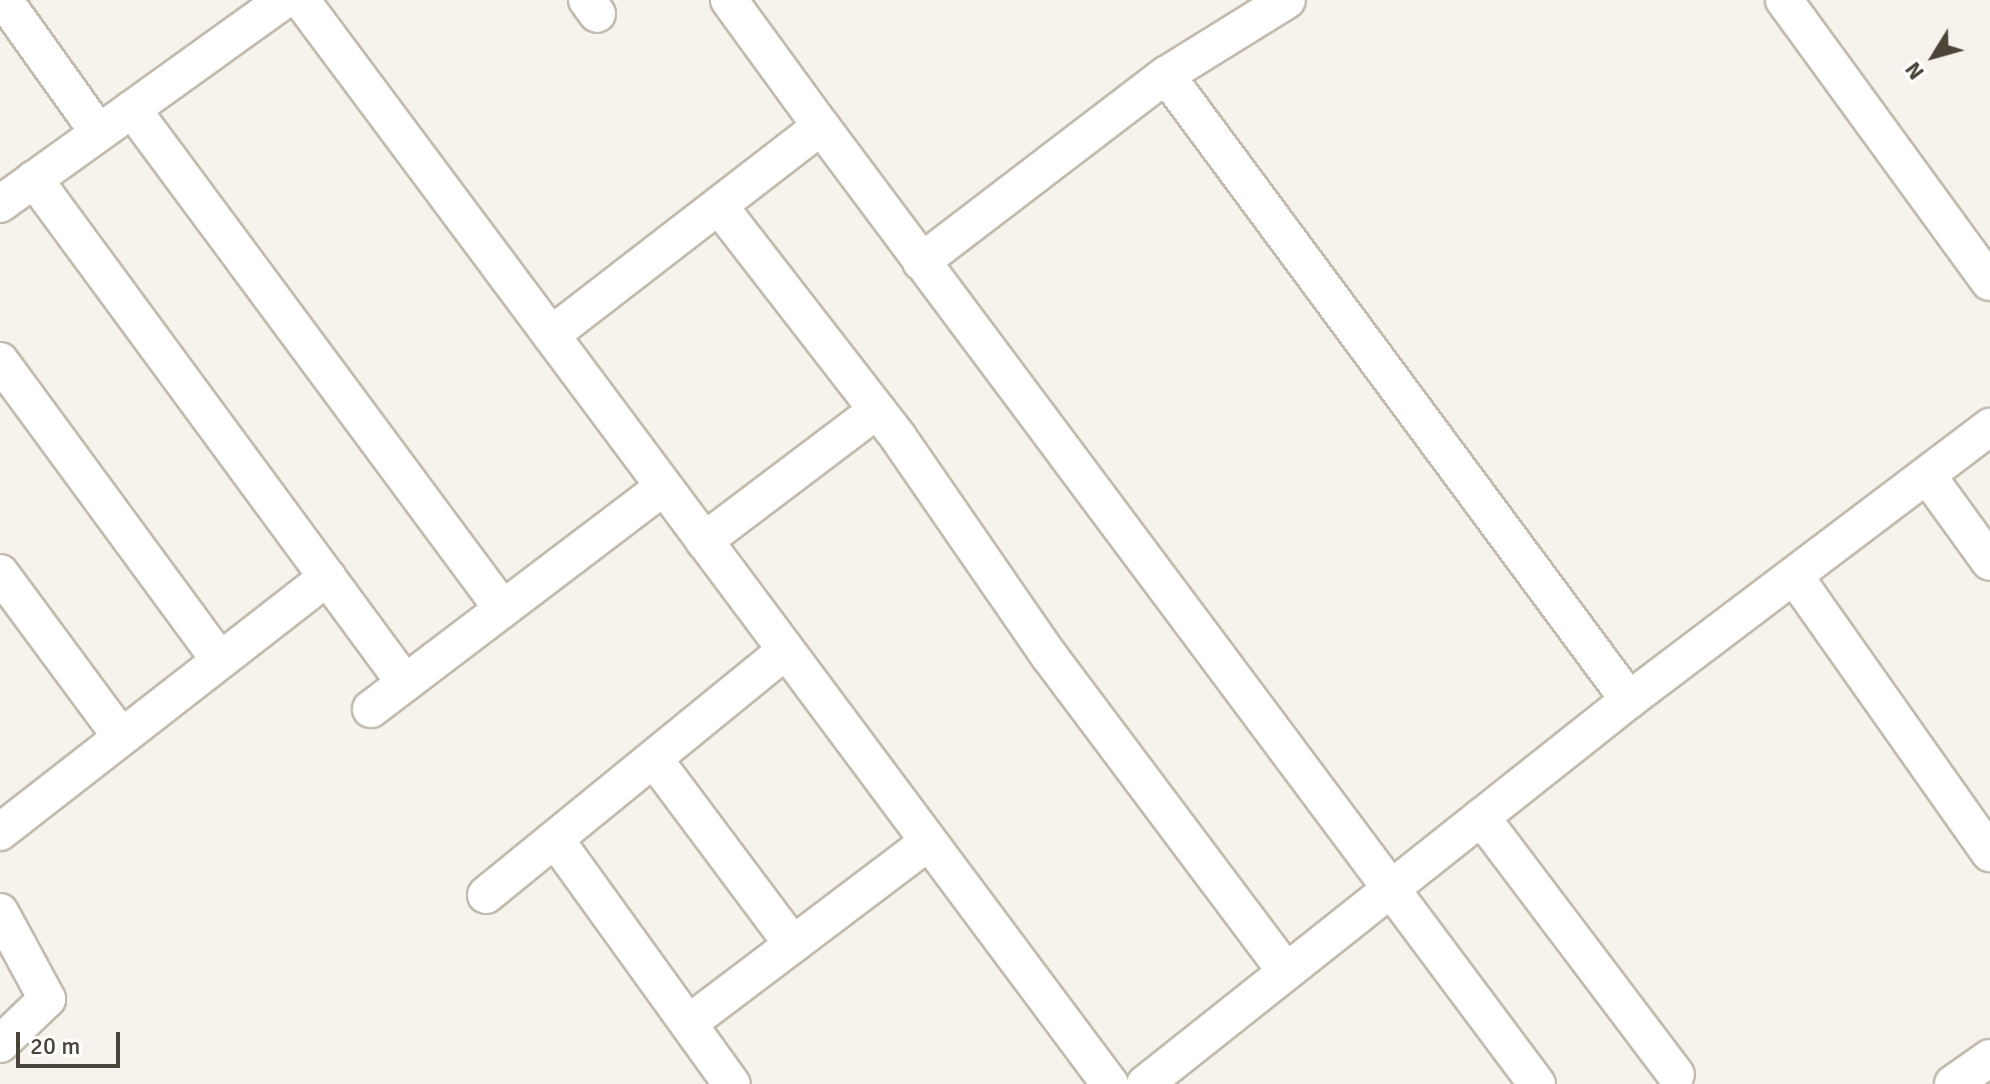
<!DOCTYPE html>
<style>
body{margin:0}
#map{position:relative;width:1990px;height:1084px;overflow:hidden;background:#f6f3ec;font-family:Signika,sans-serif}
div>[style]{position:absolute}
.roads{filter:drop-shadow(2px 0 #c2bbae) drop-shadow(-2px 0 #c2bbae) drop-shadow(0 2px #c2bbae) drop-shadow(0 -2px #c2bbae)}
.minor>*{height:36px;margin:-18px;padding:0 18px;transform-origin:18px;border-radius:18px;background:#fff}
span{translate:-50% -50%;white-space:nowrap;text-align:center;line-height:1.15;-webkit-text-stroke:6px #fff;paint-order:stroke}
.north{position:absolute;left:1894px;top:16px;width:80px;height:80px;-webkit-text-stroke:6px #fff;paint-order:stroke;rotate:233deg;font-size:22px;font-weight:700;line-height:32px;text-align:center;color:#4b4439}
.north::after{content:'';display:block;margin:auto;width:28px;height:36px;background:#4b4439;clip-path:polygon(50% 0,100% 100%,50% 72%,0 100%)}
.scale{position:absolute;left:16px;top:1032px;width:104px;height:36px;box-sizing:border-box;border:4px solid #4b4439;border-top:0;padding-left:10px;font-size:24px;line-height:28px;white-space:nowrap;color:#4b4439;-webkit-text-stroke:6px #fff;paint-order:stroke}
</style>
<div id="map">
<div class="roads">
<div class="minor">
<div style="left:4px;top:0;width:163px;rotate:54.5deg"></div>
<div style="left:301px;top:0;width:1353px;rotate:53.27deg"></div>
<div style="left:587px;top:0;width:17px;rotate:54deg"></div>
<div style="left:729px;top:0;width:156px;rotate:53.9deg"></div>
<div style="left:1784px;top:0;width:349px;rotate:53.9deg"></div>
<div style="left:1166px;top:75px;width:778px;rotate:53.47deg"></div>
<div style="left:132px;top:109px;width:621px;rotate:53.44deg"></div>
<div style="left:34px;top:179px;width:626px;rotate:53.64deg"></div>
<div style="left:0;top:204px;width:350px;rotate:-35.7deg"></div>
<div style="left:719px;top:206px;width:292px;rotate:52.2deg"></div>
<div style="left:898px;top:437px;width:267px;rotate:55.4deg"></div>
<div style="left:1050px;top:657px;width:391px;rotate:53.1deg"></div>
<div style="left:921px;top:262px;width:308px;rotate:-37.4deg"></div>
<div style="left:1166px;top:75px;width:142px;rotate:-31.8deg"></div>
<div style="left:551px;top:335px;width:341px;rotate:-37.7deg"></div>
<div style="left:821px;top:126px;width:1196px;rotate:53.23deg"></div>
<div style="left:0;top:361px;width:368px;rotate:53.7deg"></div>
<div style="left:1927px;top:475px;width:107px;rotate:54.1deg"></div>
<div style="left:704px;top:541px;width:217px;rotate:-37.1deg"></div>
<div style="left:0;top:573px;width:202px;rotate:53.5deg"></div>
<div style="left:1795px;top:577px;width:338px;rotate:54.8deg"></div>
<div style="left:371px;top:709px;width:367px;rotate:-37.2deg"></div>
<div style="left:654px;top:759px;width:229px;rotate:53.2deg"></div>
<div style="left:1481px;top:817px;width:323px;rotate:52.9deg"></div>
<div style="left:0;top:832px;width:415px;rotate:-37.9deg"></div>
<div style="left:555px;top:839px;width:302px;rotate:54.2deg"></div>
<div style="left:486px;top:895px;width:386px;rotate:-39.2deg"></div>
<div style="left:0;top:912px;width:99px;rotate:61.6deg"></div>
<div style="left:47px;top:999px;width:65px;rotate:136.2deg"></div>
<div style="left:689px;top:1023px;width:300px;rotate:-37.1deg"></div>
<div style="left:1145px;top:1084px;width:618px;rotate:-38.43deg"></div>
<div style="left:1629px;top:700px;width:453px;rotate:-37.1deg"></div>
<div style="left:1953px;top:1084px;width:45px;rotate:-35.1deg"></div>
</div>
</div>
<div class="north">N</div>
<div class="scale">20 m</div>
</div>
